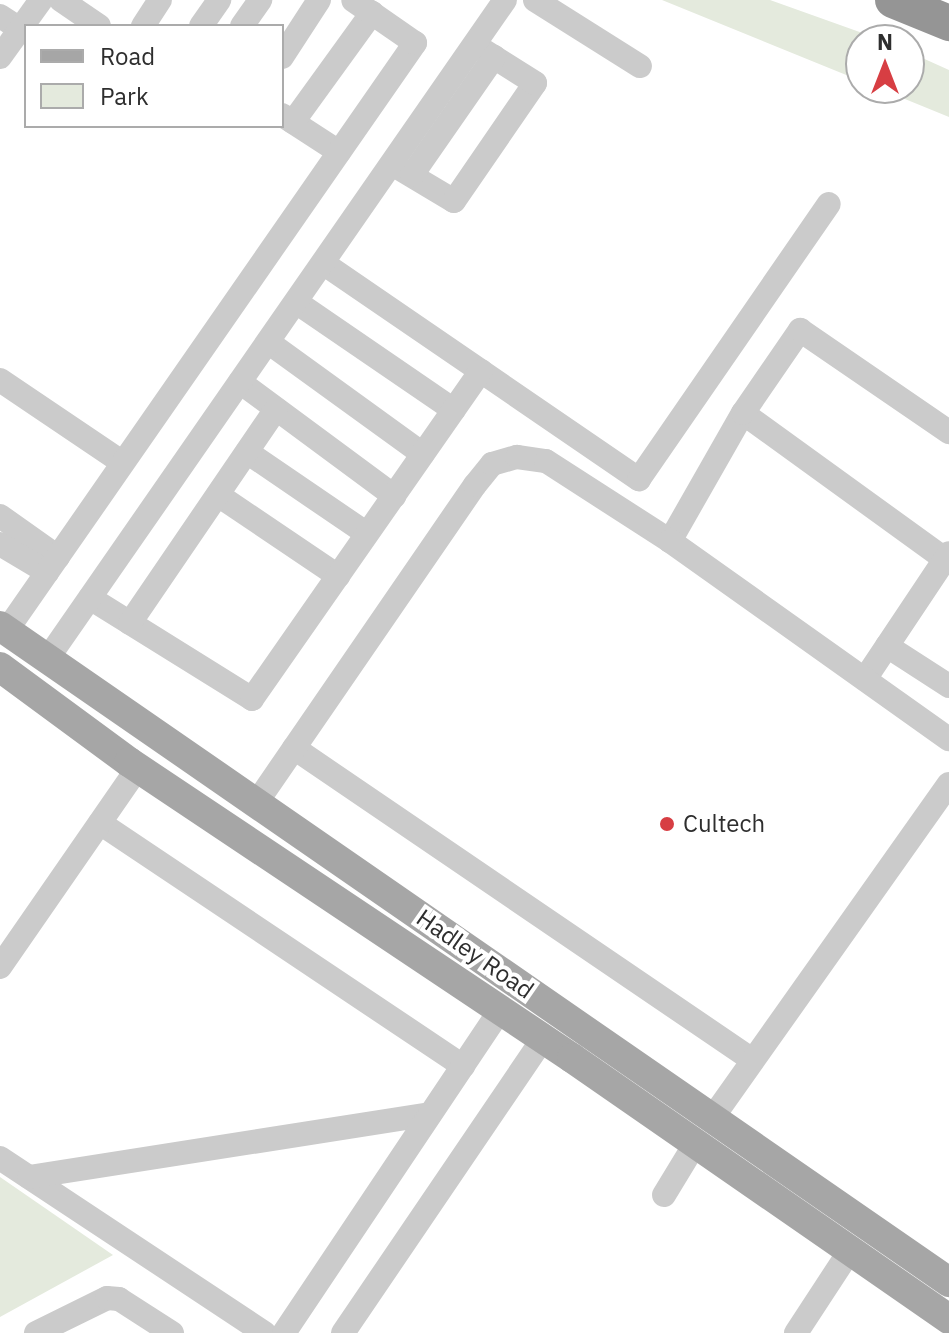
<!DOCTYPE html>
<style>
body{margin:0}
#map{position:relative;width:949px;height:1333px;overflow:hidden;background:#fff;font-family:"IBM Plex Sans",sans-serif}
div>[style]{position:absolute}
.green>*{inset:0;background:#e4eadd}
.minor>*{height:24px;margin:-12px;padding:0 12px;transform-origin:12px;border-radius:12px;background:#cbcbcb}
.major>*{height:30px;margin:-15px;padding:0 15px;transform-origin:15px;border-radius:15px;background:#a6a6a6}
.highway>*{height:36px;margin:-18px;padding:0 18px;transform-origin:18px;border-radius:18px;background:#959595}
.dots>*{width:22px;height:22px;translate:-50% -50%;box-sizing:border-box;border:4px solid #fff;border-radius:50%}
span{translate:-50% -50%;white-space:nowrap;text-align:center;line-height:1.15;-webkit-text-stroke:8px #fff;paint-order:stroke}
.poi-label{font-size:24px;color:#2e2e2e}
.left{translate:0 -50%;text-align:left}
.street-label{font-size:24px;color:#2e2e2e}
.legend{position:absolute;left:24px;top:24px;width:260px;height:104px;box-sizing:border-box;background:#fff;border:2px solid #ababab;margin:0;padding:10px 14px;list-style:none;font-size:24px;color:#2e2e2e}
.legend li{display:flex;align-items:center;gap:16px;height:40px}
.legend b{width:40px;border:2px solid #ababab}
.north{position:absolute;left:845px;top:24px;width:80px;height:80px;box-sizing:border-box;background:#fff;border:2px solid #ababab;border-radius:50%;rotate:0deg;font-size:22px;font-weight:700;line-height:32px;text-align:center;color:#2e2e2e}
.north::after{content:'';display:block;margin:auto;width:28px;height:36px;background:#d73e43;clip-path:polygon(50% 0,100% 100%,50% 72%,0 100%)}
</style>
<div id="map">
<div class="green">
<div style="clip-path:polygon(662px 0,770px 0,882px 40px,861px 40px,861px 81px)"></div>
<div style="clip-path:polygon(909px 52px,949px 70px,949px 117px,878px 88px,909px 88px)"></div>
<div style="clip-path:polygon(0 1177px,113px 1255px,0 1317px)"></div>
</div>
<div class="minor">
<div style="left:61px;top:0;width:46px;rotate:34.4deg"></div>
<div style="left:535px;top:0;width:124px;rotate:32.2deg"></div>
<div style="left:0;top:16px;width:24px;rotate:33deg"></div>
<div style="left:143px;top:26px;width:31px;rotate:-57deg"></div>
<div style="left:201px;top:26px;width:32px;rotate:-55deg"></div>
<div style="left:242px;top:26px;width:32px;rotate:-55deg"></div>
<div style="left:0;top:57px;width:70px;rotate:-54.3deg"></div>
<div style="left:282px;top:57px;width:68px;rotate:-57deg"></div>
<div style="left:282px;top:115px;width:68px;rotate:33deg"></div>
<div style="left:293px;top:122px;width:135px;rotate:-54.1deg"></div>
<div style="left:392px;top:164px;width:72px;rotate:30.8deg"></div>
<div style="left:454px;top:201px;width:143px;rotate:-55.5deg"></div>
<div style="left:535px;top:83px;width:71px;rotate:-147.7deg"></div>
<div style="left:412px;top:175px;width:144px;rotate:-55.2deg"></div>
<div style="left:323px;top:263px;width:383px;rotate:34.4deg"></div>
<div style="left:639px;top:479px;width:334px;rotate:-55.4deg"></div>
<div style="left:296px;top:302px;width:191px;rotate:34.4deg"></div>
<div style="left:268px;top:342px;width:191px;rotate:35.9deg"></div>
<div style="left:0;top:380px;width:148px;rotate:34deg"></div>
<div style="left:240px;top:382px;width:192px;rotate:36.5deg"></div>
<div style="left:743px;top:413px;width:249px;rotate:35.9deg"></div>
<div style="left:247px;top:452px;width:145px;rotate:34.3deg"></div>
<div style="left:218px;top:495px;width:145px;rotate:34deg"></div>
<div style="left:0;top:516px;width:71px;rotate:35.3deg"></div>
<div style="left:670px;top:541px;width:147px;rotate:-60.3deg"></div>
<div style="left:743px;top:413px;width:101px;rotate:-55.5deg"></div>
<div style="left:800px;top:330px;width:181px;rotate:34.4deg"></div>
<div style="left:0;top:544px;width:55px;rotate:30.8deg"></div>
<div style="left:90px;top:598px;width:191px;rotate:31.9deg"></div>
<div style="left:252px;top:699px;width:400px;rotate:-55.1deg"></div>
<div style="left:130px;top:623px;width:259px;rotate:-55.7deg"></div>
<div style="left:7px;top:630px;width:715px;rotate:-55.2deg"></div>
<div style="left:415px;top:43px;width:75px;rotate:-145.3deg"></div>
<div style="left:887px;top:646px;width:74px;rotate:32.8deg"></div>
<div style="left:48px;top:658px;width:801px;rotate:-55.22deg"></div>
<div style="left:865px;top:679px;width:151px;rotate:-56.3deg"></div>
<div style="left:294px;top:748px;width:553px;rotate:34.24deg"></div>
<div style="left:257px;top:802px;width:385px;rotate:-55.5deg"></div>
<div style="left:475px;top:485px;width:27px;rotate:-51deg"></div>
<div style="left:492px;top:464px;width:26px;rotate:-16deg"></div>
<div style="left:517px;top:457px;width:29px;rotate:8deg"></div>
<div style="left:546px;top:461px;width:148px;rotate:32.8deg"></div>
<div style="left:670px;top:541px;width:342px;rotate:35.4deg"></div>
<div style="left:100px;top:823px;width:437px;rotate:33.8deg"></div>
<div style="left:0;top:967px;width:242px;rotate:-55.3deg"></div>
<div style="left:713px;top:1117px;width:408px;rotate:-54.7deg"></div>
<div style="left:0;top:1158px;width:317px;rotate:33.5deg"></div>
<div style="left:29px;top:1177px;width:406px;rotate:-8.9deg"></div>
<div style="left:664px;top:1195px;width:60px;rotate:-58.7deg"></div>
<div style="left:36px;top:1333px;width:79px;rotate:-26.2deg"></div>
<div style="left:107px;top:1298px;width:12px;rotate:5deg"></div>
<div style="left:119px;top:1299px;width:63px;rotate:32.7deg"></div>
<div style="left:284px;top:1333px;width:389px;rotate:-56.2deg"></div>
<div style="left:343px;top:1333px;width:356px;rotate:-55.8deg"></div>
<div style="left:796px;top:1333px;width:97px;rotate:-56.8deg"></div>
</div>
<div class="major">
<div style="left:0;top:626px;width:1154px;rotate:34.65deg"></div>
<div style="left:0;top:667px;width:160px;rotate:36.4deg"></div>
<div style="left:129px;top:762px;width:533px;rotate:33.75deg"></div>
<div style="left:572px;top:1058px;width:459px;rotate:34.7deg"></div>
</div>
<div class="highway">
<div style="left:893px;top:0;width:61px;rotate:22.3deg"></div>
</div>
<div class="dots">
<div style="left:667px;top:824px;background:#d73e43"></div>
</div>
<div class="poi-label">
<span class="left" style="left:683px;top:824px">Cultech</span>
</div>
<div class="street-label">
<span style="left:475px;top:954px;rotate:35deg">Hadley Road</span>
</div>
<ul class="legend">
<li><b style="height:10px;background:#a6a6a6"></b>Road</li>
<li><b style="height:22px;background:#e4eadd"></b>Park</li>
</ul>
<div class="north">N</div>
</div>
